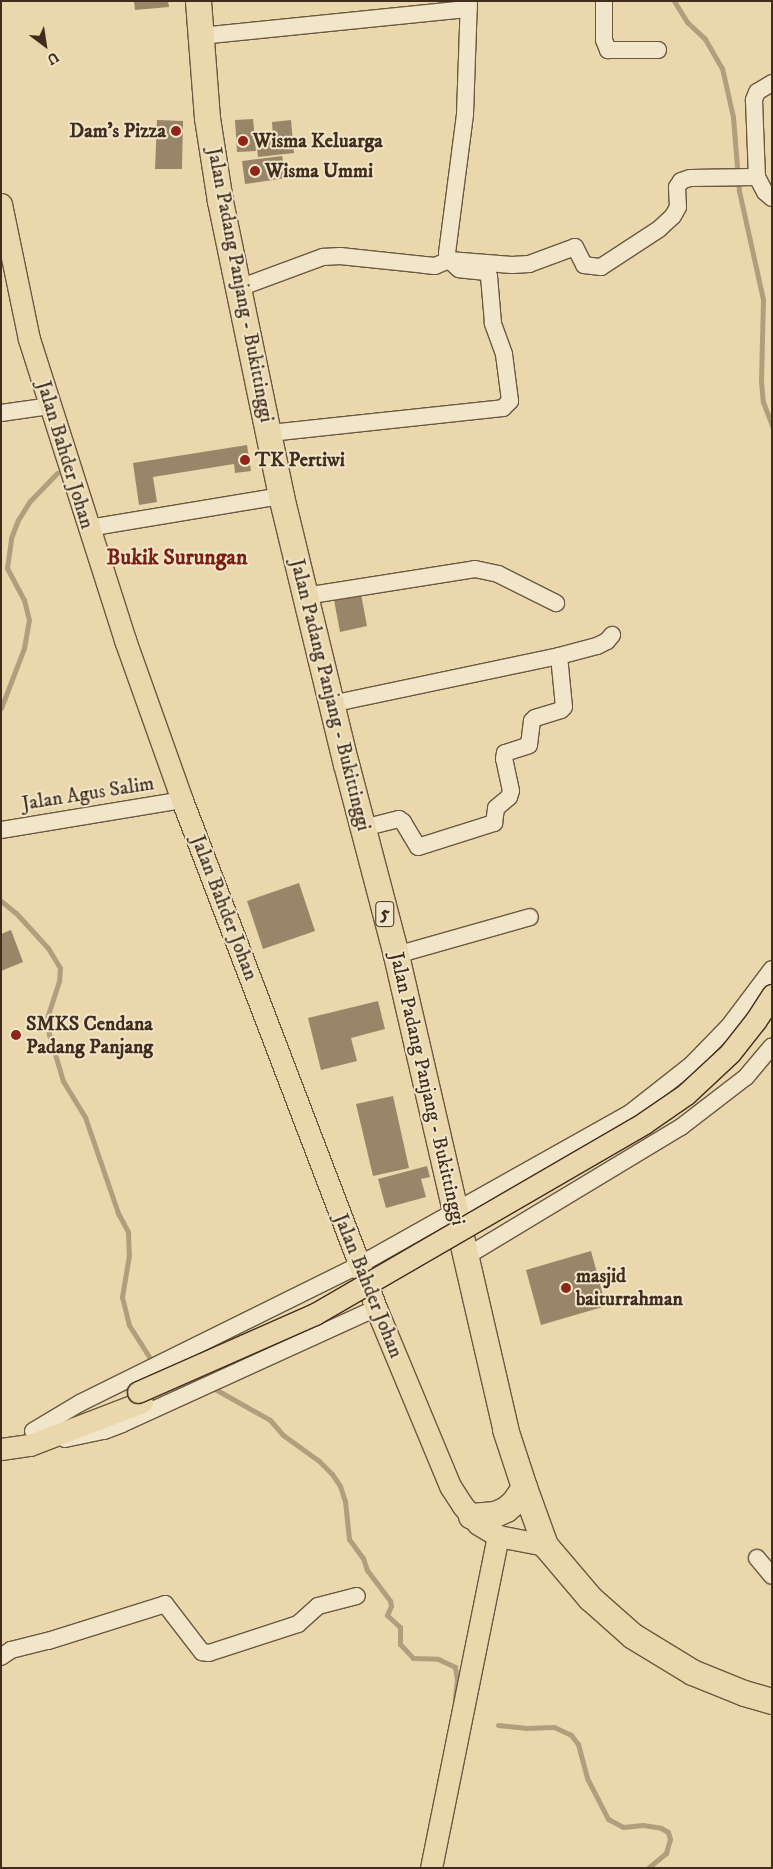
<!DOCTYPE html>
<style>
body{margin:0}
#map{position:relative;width:773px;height:1869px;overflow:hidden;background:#ead8ac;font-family:"IM FELL DW Pica",serif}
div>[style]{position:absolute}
.stream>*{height:5px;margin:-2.5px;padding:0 2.5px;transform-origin:2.5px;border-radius:2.5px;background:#b19e7c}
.building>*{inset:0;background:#998668}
.roads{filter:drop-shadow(1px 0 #6b5842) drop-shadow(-1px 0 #6b5842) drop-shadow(0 1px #6b5842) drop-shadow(0 -1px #6b5842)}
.minor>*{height:16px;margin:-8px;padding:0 8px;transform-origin:8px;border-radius:8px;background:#f1e6c9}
.major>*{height:21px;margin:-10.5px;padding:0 10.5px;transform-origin:10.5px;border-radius:10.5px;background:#ead8ac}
.highway>*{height:25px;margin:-12.5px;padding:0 12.5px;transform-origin:12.5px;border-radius:12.5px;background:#ead8ac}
.bridges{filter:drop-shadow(1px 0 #412d1e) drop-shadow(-1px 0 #412d1e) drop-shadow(0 1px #412d1e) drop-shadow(0 -1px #412d1e)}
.major-bridge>*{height:21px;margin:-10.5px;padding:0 10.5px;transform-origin:10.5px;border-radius:10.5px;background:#ead8ac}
.dots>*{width:14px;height:14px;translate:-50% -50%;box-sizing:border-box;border:2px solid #f1e6c9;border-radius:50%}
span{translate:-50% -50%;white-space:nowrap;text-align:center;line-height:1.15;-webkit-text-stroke:4px #f1e6c9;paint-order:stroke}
.shield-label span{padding:1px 4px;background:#f1e6c9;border:1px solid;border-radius:4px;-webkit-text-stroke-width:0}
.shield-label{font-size:19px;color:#412d1e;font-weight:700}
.poi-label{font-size:20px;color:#412d1e;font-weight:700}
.right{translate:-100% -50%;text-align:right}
.left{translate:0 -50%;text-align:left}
.street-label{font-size:20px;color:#412d1e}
.quarter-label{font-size:22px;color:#7a1f14;font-weight:700}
.frame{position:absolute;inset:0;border:2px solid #412d1e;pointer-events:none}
.north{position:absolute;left:20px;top:20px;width:50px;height:50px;-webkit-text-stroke:4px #f1e6c9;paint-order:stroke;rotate:149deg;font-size:14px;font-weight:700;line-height:20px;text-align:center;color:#412d1e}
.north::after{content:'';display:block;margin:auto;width:18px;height:22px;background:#412d1e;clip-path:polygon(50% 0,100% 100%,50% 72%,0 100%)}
</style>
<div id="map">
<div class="stream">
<div style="left:674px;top:1px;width:25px;rotate:58deg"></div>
<div style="left:687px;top:22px;width:25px;rotate:43deg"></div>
<div style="left:705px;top:39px;width:34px;rotate:60deg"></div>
<div style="left:722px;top:68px;width:50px;rotate:77.3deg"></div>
<div style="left:733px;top:117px;width:74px;rotate:85.4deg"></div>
<div style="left:739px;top:191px;width:111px;rotate:77.5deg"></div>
<div style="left:763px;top:299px;width:82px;rotate:91.4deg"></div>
<div style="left:761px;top:381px;width:21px;rotate:85deg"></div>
<div style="left:763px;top:402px;width:26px;rotate:69deg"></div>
<div style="left:1px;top:708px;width:64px;rotate:-69deg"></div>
<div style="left:24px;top:648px;width:28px;rotate:-80deg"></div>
<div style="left:29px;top:620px;width:21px;rotate:-104deg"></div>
<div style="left:24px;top:600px;width:36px;rotate:-118deg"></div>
<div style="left:7px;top:568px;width:30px;rotate:-82deg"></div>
<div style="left:11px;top:538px;width:19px;rotate:-69deg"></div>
<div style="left:18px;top:520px;width:22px;rotate:-58deg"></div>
<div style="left:30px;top:501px;width:39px;rotate:-46deg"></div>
<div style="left:1px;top:901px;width:19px;rotate:39deg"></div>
<div style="left:16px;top:913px;width:47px;rotate:47.6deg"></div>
<div style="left:48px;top:948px;width:23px;rotate:59deg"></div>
<div style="left:60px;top:968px;width:13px;rotate:94deg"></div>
<div style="left:59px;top:981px;width:39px;rotate:108deg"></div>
<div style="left:47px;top:1018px;width:16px;rotate:83deg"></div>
<div style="left:49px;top:1034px;width:49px;rotate:73.4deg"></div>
<div style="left:63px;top:1081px;width:42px;rotate:58.6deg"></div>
<div style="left:85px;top:1117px;width:102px;rotate:71deg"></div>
<div style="left:118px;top:1213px;width:21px;rotate:62deg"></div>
<div style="left:128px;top:1232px;width:23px;rotate:88deg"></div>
<div style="left:129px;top:1255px;width:43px;rotate:99.5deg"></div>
<div style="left:122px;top:1297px;width:29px;rotate:76deg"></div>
<div style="left:129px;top:1325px;width:45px;rotate:57.7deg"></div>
<div style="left:215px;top:1389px;width:63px;rotate:29.4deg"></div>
<div style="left:270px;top:1420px;width:20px;rotate:49deg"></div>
<div style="left:283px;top:1435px;width:44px;rotate:35.8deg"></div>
<div style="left:319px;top:1461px;width:18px;rotate:45deg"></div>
<div style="left:332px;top:1474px;width:14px;rotate:56deg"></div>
<div style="left:340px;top:1486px;width:16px;rotate:72deg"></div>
<div style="left:345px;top:1501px;width:38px;rotate:84deg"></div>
<div style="left:349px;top:1539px;width:24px;rotate:54deg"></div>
<div style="left:363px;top:1558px;width:13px;rotate:72deg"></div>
<div style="left:367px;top:1570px;width:39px;rotate:53deg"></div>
<div style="left:390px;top:1601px;width:5px;rotate:79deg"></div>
<div style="left:391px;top:1606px;width:10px;rotate:114deg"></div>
<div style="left:387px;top:1615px;width:18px;rotate:43deg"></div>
<div style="left:400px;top:1627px;width:17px;rotate:90deg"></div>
<div style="left:400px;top:1644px;width:19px;rotate:47deg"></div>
<div style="left:413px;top:1658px;width:25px;rotate:2deg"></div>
<div style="left:438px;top:1659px;width:19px;rotate:25deg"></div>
<div style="left:455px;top:1667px;width:12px;rotate:81deg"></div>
<div style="left:457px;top:1679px;width:20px;rotate:96deg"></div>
<div style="left:498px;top:1725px;width:27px;rotate:6deg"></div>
<div style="left:525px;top:1728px;width:29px;rotate:-2deg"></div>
<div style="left:554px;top:1727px;width:19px;rotate:25deg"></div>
<div style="left:571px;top:1735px;width:11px;rotate:52deg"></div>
<div style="left:578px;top:1744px;width:35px;rotate:75deg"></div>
<div style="left:587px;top:1778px;width:46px;rotate:62.9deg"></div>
<div style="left:608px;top:1819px;width:17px;rotate:28deg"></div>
<div style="left:623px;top:1827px;width:20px;rotate:-6deg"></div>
<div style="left:643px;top:1825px;width:18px;rotate:9deg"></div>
<div style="left:661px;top:1828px;width:8px;rotate:30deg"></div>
<div style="left:668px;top:1832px;width:7px;rotate:74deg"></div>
<div style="left:670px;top:1839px;width:15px;rotate:106deg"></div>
<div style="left:666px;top:1853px;width:23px;rotate:140deg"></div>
</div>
<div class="building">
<div style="clip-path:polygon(134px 1px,168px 1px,169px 7px,135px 10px)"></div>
<div style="clip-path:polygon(253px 119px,256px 151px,237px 152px,235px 120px)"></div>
<div style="clip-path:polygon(157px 120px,183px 121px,182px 169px,155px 169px)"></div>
<div style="clip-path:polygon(291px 120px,294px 153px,258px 157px,256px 137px,273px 136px,272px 122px)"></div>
<div style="clip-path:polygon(282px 156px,286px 178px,245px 184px,242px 161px)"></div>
<div style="clip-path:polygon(247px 445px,251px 471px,235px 473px,234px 464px,153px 477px,157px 502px,139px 505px,133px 463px)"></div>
<div style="clip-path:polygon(361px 594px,367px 626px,340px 632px,334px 600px)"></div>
<div style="clip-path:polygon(299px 883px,315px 931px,263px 949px,247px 901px)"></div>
<div style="clip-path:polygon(11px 930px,23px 962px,1px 971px,1px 934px)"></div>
<div style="clip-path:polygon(378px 1001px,385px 1029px,351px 1038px,357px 1061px,321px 1070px,308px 1018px)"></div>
<div style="clip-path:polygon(393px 1096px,409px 1168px,373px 1176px,356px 1104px)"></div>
<div style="clip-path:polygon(427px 1166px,430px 1177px,421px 1179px,426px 1197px,386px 1208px,378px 1179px)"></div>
<div style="clip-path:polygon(591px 1251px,606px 1306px,541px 1325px,526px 1270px)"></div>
</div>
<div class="roads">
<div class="minor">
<div style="left:604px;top:1px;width:39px;rotate:90deg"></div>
<div style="left:604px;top:40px;width:11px;rotate:68deg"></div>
<div style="left:608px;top:50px;width:50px"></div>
<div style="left:201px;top:36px;width:269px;rotate:-5.8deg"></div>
<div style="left:772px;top:83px;width:17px;rotate:149deg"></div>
<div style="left:757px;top:92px;width:9px;rotate:111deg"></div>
<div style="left:754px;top:100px;width:77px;rotate:87.8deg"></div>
<div style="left:757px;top:177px;width:17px;rotate:62deg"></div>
<div style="left:765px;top:192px;width:9px;rotate:41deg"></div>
<div style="left:239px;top:288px;width:90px;rotate:-20.3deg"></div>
<div style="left:323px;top:257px;width:17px;rotate:-3deg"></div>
<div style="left:340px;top:256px;width:85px;rotate:6deg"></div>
<div style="left:425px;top:265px;width:10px;rotate:6deg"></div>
<div style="left:435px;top:266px;width:15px;rotate:-23deg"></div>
<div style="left:449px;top:260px;width:63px;rotate:4.5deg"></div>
<div style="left:512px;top:265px;width:17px;rotate:-3deg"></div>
<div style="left:529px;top:264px;width:49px;rotate:-20.3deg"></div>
<div style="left:575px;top:247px;width:20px;rotate:63deg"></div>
<div style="left:584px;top:265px;width:17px;rotate:7deg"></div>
<div style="left:601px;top:267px;width:69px;rotate:-33.2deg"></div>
<div style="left:659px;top:229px;width:19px;rotate:-43deg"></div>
<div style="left:673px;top:216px;width:10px;rotate:-61deg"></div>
<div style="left:678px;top:207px;width:20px;rotate:-93deg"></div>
<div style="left:677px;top:187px;width:7px;rotate:-56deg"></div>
<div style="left:681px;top:181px;width:9px;rotate:-18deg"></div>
<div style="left:690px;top:178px;width:67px;rotate:-0.9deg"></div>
<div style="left:1px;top:413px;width:49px;rotate:-8.1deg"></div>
<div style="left:270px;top:433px;width:234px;rotate:-6.1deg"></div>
<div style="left:503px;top:408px;width:10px;rotate:-45deg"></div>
<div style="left:510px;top:401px;width:47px;rotate:-97.3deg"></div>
<div style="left:504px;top:354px;width:33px;rotate:-110deg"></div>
<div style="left:493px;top:323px;width:47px;rotate:-94.9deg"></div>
<div style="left:489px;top:276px;width:5px;rotate:-127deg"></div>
<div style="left:486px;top:272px;width:27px;rotate:-174deg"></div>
<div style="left:459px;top:269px;width:13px;rotate:-138deg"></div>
<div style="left:449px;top:260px;width:7px;rotate:-106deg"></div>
<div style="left:447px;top:253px;width:140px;rotate:-82.6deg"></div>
<div style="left:465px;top:114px;width:113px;rotate:-88deg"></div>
<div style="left:88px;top:528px;width:196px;rotate:-9.4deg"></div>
<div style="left:305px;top:596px;width:172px;rotate:-9deg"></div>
<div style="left:475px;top:569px;width:24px;rotate:12deg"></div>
<div style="left:498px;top:574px;width:65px;rotate:26.6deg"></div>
<div style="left:331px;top:704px;width:233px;rotate:-11.9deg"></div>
<div style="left:559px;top:656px;width:39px;rotate:-15deg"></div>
<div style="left:597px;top:646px;width:11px;rotate:-27deg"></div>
<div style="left:607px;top:641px;width:8px;rotate:-50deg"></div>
<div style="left:363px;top:828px;width:37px;rotate:-14deg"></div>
<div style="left:399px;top:819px;width:5px;rotate:37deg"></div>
<div style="left:403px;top:822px;width:29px;rotate:59deg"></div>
<div style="left:418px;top:847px;width:80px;rotate:-17.5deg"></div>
<div style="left:494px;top:823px;width:15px;rotate:-82deg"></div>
<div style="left:496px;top:808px;width:17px;rotate:-40deg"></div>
<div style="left:509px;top:797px;width:6px;rotate:-72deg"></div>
<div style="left:511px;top:791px;width:33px;rotate:-102deg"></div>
<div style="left:504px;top:759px;width:6px;rotate:-81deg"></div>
<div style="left:505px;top:753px;width:25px;rotate:-18deg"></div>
<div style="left:529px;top:745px;width:24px;rotate:-83deg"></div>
<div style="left:532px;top:721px;width:4px;rotate:-45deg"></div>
<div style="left:535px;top:718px;width:27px;rotate:-17deg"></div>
<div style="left:561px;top:710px;width:4px;rotate:-45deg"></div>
<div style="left:564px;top:707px;width:51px;rotate:-95.6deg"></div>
<div style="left:1px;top:830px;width:183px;rotate:-9.4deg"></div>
<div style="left:396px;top:955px;width:139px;rotate:-15.8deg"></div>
<div style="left:467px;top:1256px;width:250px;rotate:-31.1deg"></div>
<div style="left:681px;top:1127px;width:82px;rotate:-37.6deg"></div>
<div style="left:746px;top:1077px;width:40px;rotate:-50deg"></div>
<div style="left:33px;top:1431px;width:55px;rotate:-30.8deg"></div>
<div style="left:80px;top:1403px;width:311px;rotate:-26.3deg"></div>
<div style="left:359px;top:1265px;width:311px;rotate:-29.3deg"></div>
<div style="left:630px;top:1113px;width:78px;rotate:-38.2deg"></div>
<div style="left:691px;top:1065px;width:54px;rotate:-45.7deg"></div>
<div style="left:729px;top:1026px;width:71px;rotate:-53deg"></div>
<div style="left:65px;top:1439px;width:40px;rotate:-12deg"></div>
<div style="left:104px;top:1431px;width:19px;rotate:-21deg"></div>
<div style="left:122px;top:1424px;width:279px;rotate:-24.5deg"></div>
<div style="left:757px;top:1558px;width:23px;rotate:50deg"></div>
<div style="left:1px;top:1657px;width:12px;rotate:-35deg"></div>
<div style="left:11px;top:1650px;width:38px;rotate:-14deg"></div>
<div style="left:48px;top:1641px;width:123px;rotate:-17.5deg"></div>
<div style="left:165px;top:1604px;width:61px;rotate:52.4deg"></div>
<div style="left:202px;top:1652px;width:7px;rotate:8deg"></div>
<div style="left:209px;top:1653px;width:94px;rotate:-18deg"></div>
<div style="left:298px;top:1624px;width:27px;rotate:-42deg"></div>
<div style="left:318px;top:1606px;width:40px;rotate:-14.4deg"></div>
</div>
<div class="major">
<div style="left:1px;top:204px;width:138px;rotate:78.3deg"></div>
<div style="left:29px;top:339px;width:316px;rotate:72.3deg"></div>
<div style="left:125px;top:640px;width:170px;rotate:70.4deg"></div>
<div style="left:182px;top:800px;width:544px;rotate:69.1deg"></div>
<div style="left:376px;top:1308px;width:193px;rotate:67.4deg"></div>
<div style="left:450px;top:1486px;width:24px;rotate:57deg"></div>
<div style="left:463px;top:1506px;width:23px;rotate:50deg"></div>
<div style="left:478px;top:1524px;width:23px;rotate:31deg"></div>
<div style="left:498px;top:1536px;width:48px;rotate:10.8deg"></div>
<div style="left:1px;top:1449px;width:29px;rotate:-8deg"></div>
<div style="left:30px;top:1445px;width:120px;rotate:-21deg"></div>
<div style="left:431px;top:1868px;width:339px;rotate:-78.6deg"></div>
</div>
<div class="highway">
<div style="left:198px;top:1px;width:117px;rotate:85.6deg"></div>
<div style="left:207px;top:118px;width:84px;rotate:81.1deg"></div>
<div style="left:220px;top:201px;width:301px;rotate:78.3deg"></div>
<div style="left:281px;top:496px;width:276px;rotate:76.4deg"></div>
<div style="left:346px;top:764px;width:197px;rotate:75.3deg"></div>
<div style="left:396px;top:955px;width:486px;rotate:77deg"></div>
<div style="left:505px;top:1429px;width:61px;rotate:71.9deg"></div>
<div style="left:524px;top:1487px;width:62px;rotate:70.1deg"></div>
<div style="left:545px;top:1545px;width:70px;rotate:49.7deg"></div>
<div style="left:590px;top:1598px;width:57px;rotate:41.5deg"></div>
<div style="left:633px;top:1636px;width:69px;rotate:31.4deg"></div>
<div style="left:692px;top:1672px;width:56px;rotate:22deg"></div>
<div style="left:744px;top:1693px;width:29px;rotate:16deg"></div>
<div style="left:471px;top:1516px;width:24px;rotate:-5deg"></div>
<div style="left:495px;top:1514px;width:12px;rotate:-24deg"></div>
<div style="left:506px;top:1509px;width:11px;rotate:-41deg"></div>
<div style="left:514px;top:1502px;width:18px;rotate:-56deg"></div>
</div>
</div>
<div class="bridges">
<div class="major-bridge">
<div style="left:138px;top:1392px;width:193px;rotate:-23.8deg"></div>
<div style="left:315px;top:1314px;width:380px;rotate:-30.1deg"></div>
<div style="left:644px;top:1123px;width:51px;rotate:-34.6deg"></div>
<div style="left:686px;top:1094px;width:60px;rotate:-43deg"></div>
<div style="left:730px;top:1053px;width:42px;rotate:-51.8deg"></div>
<div style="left:756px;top:1020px;width:30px;rotate:-57deg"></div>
</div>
</div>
<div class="dots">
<div style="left:176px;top:131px;background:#8f2418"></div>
<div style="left:243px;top:141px;background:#8f2418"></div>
<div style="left:255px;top:171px;background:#8f2418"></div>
<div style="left:245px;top:460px;background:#8f2418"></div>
<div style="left:16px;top:1035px;background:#8f2418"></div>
<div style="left:566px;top:1288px;background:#8f2418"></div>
</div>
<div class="shield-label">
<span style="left:385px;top:914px">5</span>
</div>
<div class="poi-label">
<span class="right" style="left:166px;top:131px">Dam's Pizza</span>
<span class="left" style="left:253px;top:141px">Wisma Keluarga</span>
<span class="left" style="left:265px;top:171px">Wisma Ummi</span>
<span class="left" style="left:255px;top:460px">TK Pertiwi</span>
<span class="left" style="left:26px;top:1036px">SMKS Cendana<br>Padang Panjang</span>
<span class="left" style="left:576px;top:1288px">masjid<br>baiturrahman</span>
</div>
<div class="street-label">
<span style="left:240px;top:285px;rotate:79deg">Jalan Padang Panjang - Bukittinggi</span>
<span style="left:65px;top:455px;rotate:73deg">Jalan Bahder Johan</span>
<span style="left:330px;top:695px;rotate:76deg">Jalan Padang Panjang - Bukittinggi</span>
<span style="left:88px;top:794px;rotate:-9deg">Jalan Agus Salim</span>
<span style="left:224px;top:908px;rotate:69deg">Jalan Bahder Johan</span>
<span style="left:427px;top:1089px;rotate:77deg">Jalan Padang Panjang - Bukittinggi</span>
<span style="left:368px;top:1286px;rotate:68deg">Jalan Bahder Johan</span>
</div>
<div class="quarter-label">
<span style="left:177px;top:558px">Bukik Surungan</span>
</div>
<div class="frame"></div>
<div class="north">U</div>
</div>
